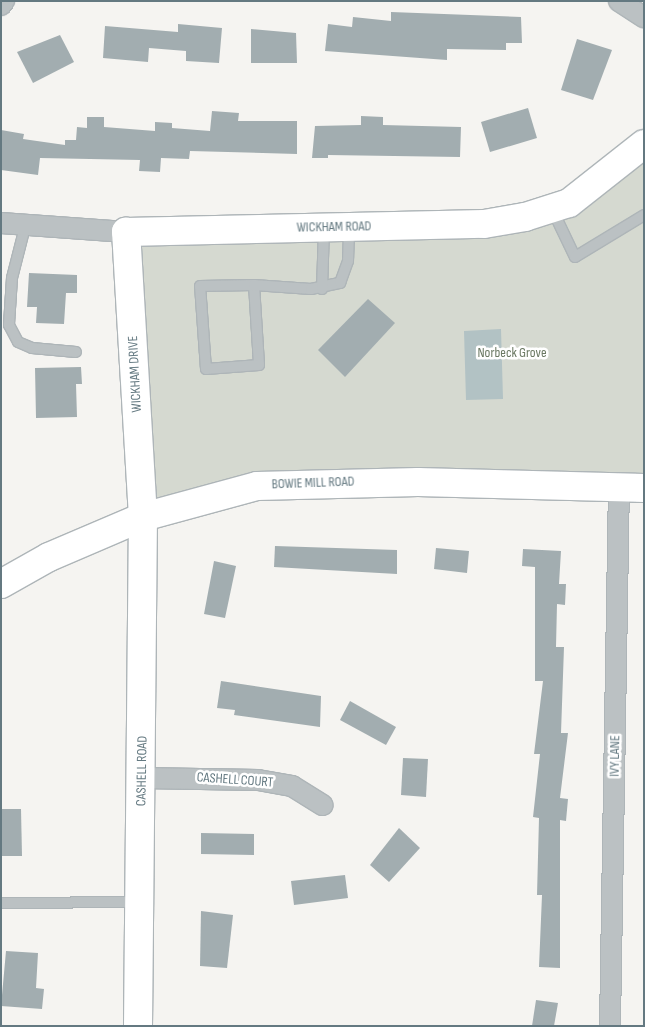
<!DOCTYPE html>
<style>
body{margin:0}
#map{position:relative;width:645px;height:1027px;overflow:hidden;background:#f5f4f1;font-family:"Sofia Sans Condensed",sans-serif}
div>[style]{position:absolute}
.green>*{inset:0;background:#d5d9d0}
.water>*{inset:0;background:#b2c2c4}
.building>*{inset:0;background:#a2adb0}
.roads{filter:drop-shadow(1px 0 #aeb5b8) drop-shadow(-1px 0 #aeb5b8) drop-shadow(0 1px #aeb5b8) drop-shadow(0 -1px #aeb5b8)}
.lane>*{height:10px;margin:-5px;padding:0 5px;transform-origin:5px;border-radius:5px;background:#bbc1c3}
.street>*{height:20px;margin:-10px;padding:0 10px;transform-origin:10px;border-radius:10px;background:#bbc1c3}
.secondary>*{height:28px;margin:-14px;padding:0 14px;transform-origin:14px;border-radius:14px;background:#fff}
span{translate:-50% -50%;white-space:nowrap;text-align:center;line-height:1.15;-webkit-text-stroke:5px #fff;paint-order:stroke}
.street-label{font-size:14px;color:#647981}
.park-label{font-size:14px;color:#6b7963}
.frame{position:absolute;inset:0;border:2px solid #647981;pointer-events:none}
</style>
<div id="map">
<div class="green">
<div style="clip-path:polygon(644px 144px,644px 488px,311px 482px,143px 517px,126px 232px,525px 217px)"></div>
</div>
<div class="water">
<div style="clip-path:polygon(501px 329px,503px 399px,466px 400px,464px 331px)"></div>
</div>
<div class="building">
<div style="clip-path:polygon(391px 12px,521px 17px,522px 43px,506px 43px,506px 50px,447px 49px,447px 60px,325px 51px,328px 24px,352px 27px,353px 17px,391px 21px)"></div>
<div style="clip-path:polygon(178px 24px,222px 28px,219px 63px,186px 61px,186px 51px,149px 48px,148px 62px,103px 58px,105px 26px,178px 32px)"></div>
<div style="clip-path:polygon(251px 29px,296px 33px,297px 63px,251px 63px)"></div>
<div style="clip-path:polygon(60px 35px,74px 62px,33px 83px,17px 52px)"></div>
<div style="clip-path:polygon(577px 39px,612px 50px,593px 100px,561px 90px)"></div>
<div style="clip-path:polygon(528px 108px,537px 138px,490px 152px,481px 122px)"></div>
<div style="clip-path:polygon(212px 111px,239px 113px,238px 121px,297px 121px,297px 154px,190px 151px,189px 159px,161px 158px,160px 172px,139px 171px,140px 160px,40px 158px,38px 175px,1px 170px,1px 130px,24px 134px,23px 139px,65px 145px,65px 140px,76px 140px,77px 127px,87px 128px,87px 117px,104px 117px,104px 127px,155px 131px,155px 122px,172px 123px,172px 128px,210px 131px)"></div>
<div style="clip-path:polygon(361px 116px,383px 117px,383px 125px,461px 127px,460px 157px,328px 155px,328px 158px,312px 158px,315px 126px,361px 125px)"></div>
<div style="clip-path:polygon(29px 273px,77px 275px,77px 293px,66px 293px,64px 324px,36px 323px,37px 307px,27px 307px)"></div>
<div style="clip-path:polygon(368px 299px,395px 323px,345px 377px,318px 350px)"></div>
<div style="clip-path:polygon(81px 367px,82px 384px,76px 384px,77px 417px,36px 418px,35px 368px)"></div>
<div style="clip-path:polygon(275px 546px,397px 550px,397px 574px,274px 567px)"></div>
<div style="clip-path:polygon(436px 548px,469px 551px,467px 573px,434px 569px)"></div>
<div style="clip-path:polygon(523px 549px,561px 551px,559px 584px,566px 584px,565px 605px,557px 604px,556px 647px,564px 647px,561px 733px,568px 733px,560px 798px,568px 799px,566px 821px,560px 820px,560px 968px,539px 967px,542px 895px,537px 895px,539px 818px,533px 817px,540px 754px,534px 754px,543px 681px,535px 681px,535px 567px,522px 566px)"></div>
<div style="clip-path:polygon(214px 561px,236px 566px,225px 618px,204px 614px)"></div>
<div style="clip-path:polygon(221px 681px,321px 696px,320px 727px,234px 715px,235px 710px,217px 708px)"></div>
<div style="clip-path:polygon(350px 701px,396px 727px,386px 745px,340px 720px)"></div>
<div style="clip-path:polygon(403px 758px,428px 759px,426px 797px,401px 795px)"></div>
<div style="clip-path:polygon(1px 809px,21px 809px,22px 856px,1px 856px)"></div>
<div style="clip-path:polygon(399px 828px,420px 848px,389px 882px,370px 865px)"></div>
<div style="clip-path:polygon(201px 833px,254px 834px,254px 855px,201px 854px)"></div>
<div style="clip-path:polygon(345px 875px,348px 898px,294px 905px,291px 881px)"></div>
<div style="clip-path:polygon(201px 911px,233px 915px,227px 968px,200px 966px)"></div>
<div style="clip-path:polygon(6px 951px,38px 953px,36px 988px,44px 989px,42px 1009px,1px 1006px)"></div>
<div style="clip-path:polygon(536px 1000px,558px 1003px,554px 1026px,532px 1026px)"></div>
</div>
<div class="roads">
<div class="lane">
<div style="left:552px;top:209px;width:53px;rotate:64.4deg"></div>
<div style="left:575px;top:257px;width:81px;rotate:-31.3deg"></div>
<div style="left:25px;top:227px;width:53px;rotate:104.3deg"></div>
<div style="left:12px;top:278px;width:47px;rotate:93.7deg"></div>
<div style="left:9px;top:325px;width:19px;rotate:62deg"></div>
<div style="left:18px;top:342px;width:15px;rotate:23deg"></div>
<div style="left:32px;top:348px;width:44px;rotate:5.2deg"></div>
<div style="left:254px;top:285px;width:80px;rotate:86.4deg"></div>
<div style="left:259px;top:365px;width:53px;rotate:175.7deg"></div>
<div style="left:206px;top:369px;width:83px;rotate:-94.1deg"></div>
<div style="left:200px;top:286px;width:54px;rotate:-1.1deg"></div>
<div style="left:254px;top:285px;width:57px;rotate:4deg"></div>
<div style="left:311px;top:289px;width:30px;rotate:-12deg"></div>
<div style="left:340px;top:283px;width:23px;rotate:-70deg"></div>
<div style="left:348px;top:261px;width:33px;rotate:-88deg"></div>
<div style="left:322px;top:289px;width:59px;rotate:-88.1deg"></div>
<div style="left:1px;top:903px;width:138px;rotate:-0.4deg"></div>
</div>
<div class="street">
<div style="left:619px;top:1px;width:30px;rotate:33deg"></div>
<div style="left:1px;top:5px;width:5px;rotate:-53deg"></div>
<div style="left:1px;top:223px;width:125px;rotate:4.1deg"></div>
<div style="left:142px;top:778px;width:116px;rotate:1deg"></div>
<div style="left:258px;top:780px;width:35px;rotate:10deg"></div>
<div style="left:292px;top:786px;width:36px;rotate:32deg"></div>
<div style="left:610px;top:1026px;width:540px;rotate:-89.05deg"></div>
</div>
<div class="secondary">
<div style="left:1px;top:584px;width:55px;rotate:-29.4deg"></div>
<div style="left:49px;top:557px;width:102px;rotate:-23.1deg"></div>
<div style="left:143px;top:517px;width:118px;rotate:-15.2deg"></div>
<div style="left:257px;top:486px;width:161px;rotate:-1.4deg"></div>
<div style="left:418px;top:482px;width:226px;rotate:1.5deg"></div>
<div style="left:138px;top:1026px;width:509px;rotate:-89.44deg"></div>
<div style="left:143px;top:517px;width:286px;rotate:-93.4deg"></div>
<div style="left:126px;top:232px;width:358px;rotate:-1.3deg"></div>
<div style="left:484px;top:224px;width:42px;rotate:-9.7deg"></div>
<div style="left:525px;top:217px;width:46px;rotate:-17.7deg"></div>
<div style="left:569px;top:203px;width:95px;rotate:-38.2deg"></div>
</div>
</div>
<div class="street-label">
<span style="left:334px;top:227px;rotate:-1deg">WICKHAM ROAD</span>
<span style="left:135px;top:374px;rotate:-93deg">WICKHAM DRIVE</span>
<span style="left:313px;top:483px;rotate:-2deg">BOWIE MILL ROAD</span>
<span style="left:615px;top:756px;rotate:-89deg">IVY LANE</span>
<span style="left:142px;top:771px;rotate:-89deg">CASHELL ROAD</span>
<span style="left:235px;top:780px;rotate:4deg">CASHELL COURT</span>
</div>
<div class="park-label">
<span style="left:512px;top:353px">Norbeck Grove</span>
</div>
<div class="frame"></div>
</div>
